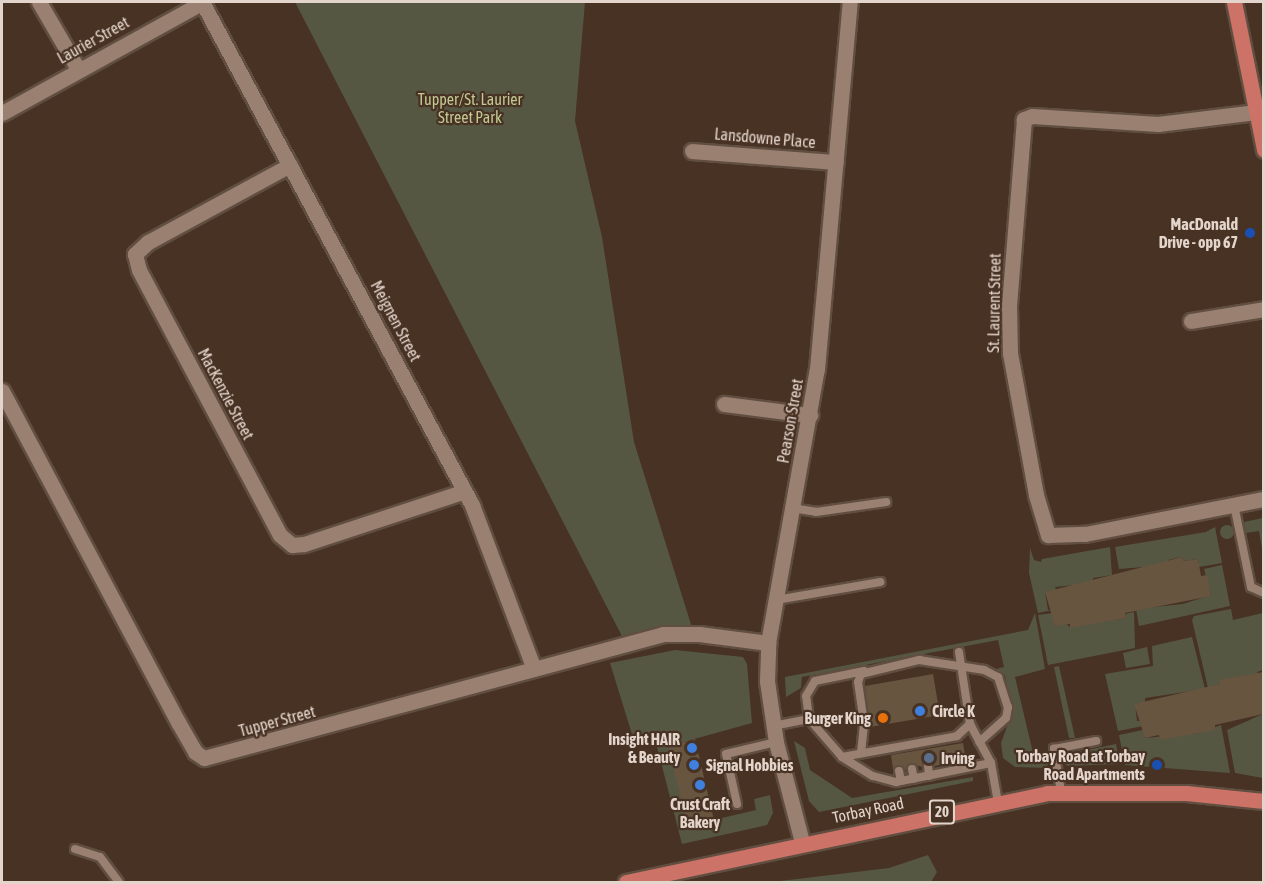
<!DOCTYPE html>
<style>
body{margin:0}
#map{position:relative;width:1265px;height:884px;overflow:hidden;background:#483224;font-family:"Asap Condensed",sans-serif}
div>[style]{position:absolute}
.green>*{inset:0;background:#555743}
.round{border-radius:50%}
.building>*{inset:0;background:#675540}
.roads{filter:drop-shadow(2px 0 #604e41) drop-shadow(-2px 0 #604e41) drop-shadow(0 2px #604e41) drop-shadow(0 -2px #604e41)}
.lane>*{height:8px;margin:-4px;padding:0 4px;transform-origin:4px;border-radius:4px;background:#9a8070}
.street>*{height:15px;margin:-7.5px;padding:0 7.5px;transform-origin:7.5px;border-radius:7.5px;background:#9a8070}
.primary>*{height:15px;margin:-7.5px;padding:0 7.5px;transform-origin:7.5px;border-radius:7.5px;background:#cc7266}
.dots>*{width:16px;height:16px;translate:-50% -50%;box-sizing:border-box;border:3px solid #483224;border-radius:50%}
span{translate:-50% -50%;white-space:nowrap;text-align:center;line-height:1.15;-webkit-text-stroke:4.5px #483224;paint-order:stroke}
.shield-label span{padding:2px 4px;background:#483224;border:2px solid;border-radius:4px;-webkit-text-stroke-width:0}
.shield-label{font-size:15px;color:#e4d5cc;font-weight:700}
.street-label{font-size:16px;color:#e4d5cc}
.park-label{font-size:16px;color:#c1c892}
.poi-label{font-size:16px;color:#e4d5cc;font-weight:700}
.right{translate:-100% -50%;text-align:right}
.left{translate:0 -50%;text-align:left}
.frame{position:absolute;inset:0;border:3px solid #e4d5cc;pointer-events:none}
</style>
<div id="map">
<div class="green">
<div style="clip-path:polygon(295px 2px,585px 2px,575px 121px,602px 237px,634px 442px,694px 634px,625px 642px)"></div>
<div style="clip-path:polygon(1263px 518px,1263px 554px,1259px 531px,1246px 533px,1244px 522px)"></div>
<div class="round" style="left:1220px;top:525px;width:14px;height:14px"></div>
<div style="clip-path:polygon(1215px 527px,1222px 563px,1199px 567px,1198px 559px,1183px 561px,1182px 557px,1168px 560px,1168px 565px,1119px 569px,1115px 547px,1206px 532px)"></div>
<div style="clip-path:polygon(1110px 547px,1112px 575px,1093px 578px,1093px 583px,1055px 587px,1056px 590px,1045px 592px,1048px 610px,1052px 610px,1038px 613px,1029px 573px,1030px 548px,1034px 560px,1041px 562px,1042px 559px)"></div>
<div style="clip-path:polygon(1222px 565px,1230px 606px,1139px 626px,1136px 609px,1183px 604px,1211px 595px,1204px 569px)"></div>
<div style="clip-path:polygon(1231px 609px,1233px 620px,1263px 613px,1263px 670px,1257px 672px,1258px 676px,1220px 680px,1220px 684px,1208px 688px,1192px 620px,1194px 616px)"></div>
<div style="clip-path:polygon(1134px 612px,1135px 648px,1048px 665px,1038px 615px,1053px 613px,1070px 627px,1126px 618px,1125px 614px)"></div>
<div style="clip-path:polygon(1035px 613px,1045px 669px,1015px 677px,1034px 757px,1047px 756px,1048px 768px,1015px 767px,1003px 758px,1001px 743px,1012px 713px,1005px 675px,996px 669px,1004px 667px,998px 640px,802px 677px,801px 688px,786px 697px,785px 677px,1028px 630px)"></div>
<div style="clip-path:polygon(1192px 637px,1205px 689px,1145px 698px,1145px 702px,1135px 704px,1137px 721px,1142px 721px,1143px 726px,1118px 731px,1105px 674px,1153px 666px,1152px 646px)"></div>
<div style="clip-path:polygon(1147px 647px,1150px 664px,1126px 668px,1123px 653px)"></div>
<div style="clip-path:polygon(675px 650px,743px 657px,747px 664px,752px 723px,669px 746px,688px 826px,756px 810px,754px 799px,770px 795px,773px 813px,767px 825px,682px 844px,655px 739px,635px 744px,610px 663px)"></div>
<div style="clip-path:polygon(1059px 666px,1075px 738px,1069px 738px,1054px 667px)"></div>
<div style="clip-path:polygon(1263px 714px,1263px 778px,1235px 773px,1227px 730px)"></div>
<div style="clip-path:polygon(1221px 725px,1230px 773px,1125px 765px,1119px 735px,1143px 730px,1145px 738px,1199px 733px)"></div>
<div style="clip-path:polygon(794px 741px,805px 748px,810px 770px,852px 798px,973px 777px,973px 781px,819px 812px,809px 801px)"></div>
<div style="clip-path:polygon(1116px 744px,1120px 764px,1068px 766px,1063px 763px,1068px 754px)"></div>
<div style="clip-path:polygon(928px 855px,937px 872px,931px 882px,772px 882px,889px 868px)"></div>
</div>
<div class="building">
<div style="clip-path:polygon(1182px 557px,1183px 561px,1198px 559px,1201px 576px,1207px 575px,1211px 596px,1125px 613px,1126px 618px,1070px 628px,1070px 624px,1055px 626px,1045px 592px)"></div>
<div style="clip-path:polygon(1263px 672px,1263px 714px,1215px 725px,1215px 730px,1160px 740px,1159px 735px,1145px 738px,1134px 704px,1220px 684px,1219px 680px)"></div>
<div style="clip-path:polygon(933px 674px,940px 715px,870px 727px,865px 686px)"></div>
<div style="clip-path:polygon(695px 739px,714px 820px,688px 827px,668px 746px)"></div>
<div style="clip-path:polygon(963px 743px,966px 760px,934px 766px,927px 760px,922px 767px,911px 763px,906px 770px,900px 765px,893px 769px,891px 755px)"></div>
</div>
<div class="roads">
<div class="lane">
<div style="left:1234px;top:505px;width:84px;rotate:78.3deg"></div>
<div style="left:1251px;top:587px;width:14px;rotate:25deg"></div>
<div style="left:792px;top:508px;width:24px;rotate:9deg"></div>
<div style="left:816px;top:512px;width:71px;rotate:-8.1deg"></div>
<div style="left:776px;top:600px;width:106px;rotate:-9.8deg"></div>
<div style="left:959px;top:652px;width:73px;rotate:81.3deg"></div>
<div style="left:970px;top:724px;width:44px;rotate:61.7deg"></div>
<div style="left:991px;top:763px;width:39px;rotate:80deg"></div>
<div style="left:809px;top:719px;width:23px;rotate:-97deg"></div>
<div style="left:806px;top:696px;width:17px;rotate:-59deg"></div>
<div style="left:815px;top:681px;width:50px;rotate:-11.5deg"></div>
<div style="left:773px;top:726px;width:37px;rotate:-11deg"></div>
<div style="left:809px;top:719px;width:50px;rotate:49deg"></div>
<div style="left:842px;top:757px;width:117px;rotate:-10.3deg"></div>
<div style="left:957px;top:736px;width:18px;rotate:-43deg"></div>
<div style="left:861px;top:753px;width:30px;rotate:-84deg"></div>
<div style="left:864px;top:723px;width:41px;rotate:-98.3deg"></div>
<div style="left:858px;top:682px;width:9px;rotate:-69deg"></div>
<div style="left:861px;top:674px;width:60px;rotate:-13.6deg"></div>
<div style="left:919px;top:660px;width:66px;rotate:8.7deg"></div>
<div style="left:984px;top:670px;width:16px;rotate:27deg"></div>
<div style="left:998px;top:677px;width:32px;rotate:72deg"></div>
<div style="left:1008px;top:707px;width:11px;rotate:100deg"></div>
<div style="left:1006px;top:718px;width:36px;rotate:138deg"></div>
<div style="left:842px;top:757px;width:36px;rotate:32deg"></div>
<div style="left:873px;top:776px;width:24px;rotate:15deg"></div>
<div style="left:896px;top:782px;width:97px;rotate:-11.3deg"></div>
<div style="left:928px;top:766px;width:10px;rotate:84deg"></div>
<div style="left:912px;top:769px;width:10px;rotate:79deg"></div>
<div style="left:899px;top:771px;width:10px;rotate:79deg"></div>
<div style="left:1061px;top:792px;width:44px;rotate:-99.2deg"></div>
<div style="left:1054px;top:749px;width:43px;rotate:-10.8deg"></div>
<div style="left:737px;top:804px;width:51px;rotate:-102.4deg"></div>
<div style="left:726px;top:754px;width:51px;rotate:-13.5deg"></div>
<div style="left:75px;top:849px;width:26px;rotate:18deg"></div>
<div style="left:100px;top:857px;width:31px;rotate:53deg"></div>
</div>
<div class="street">
<div style="left:39px;top:2px;width:78px;rotate:59.8deg"></div>
<div style="left:202px;top:2px;width:571px;rotate:61.77deg"></div>
<div style="left:472px;top:505px;width:175px;rotate:69.3deg"></div>
<div style="left:1256px;top:112px;width:99px;rotate:173deg"></div>
<div style="left:1158px;top:124px;width:126px;rotate:-176.4deg"></div>
<div style="left:1032px;top:116px;width:9px;rotate:159deg"></div>
<div style="left:1024px;top:119px;width:188px;rotate:94.6deg"></div>
<div style="left:1009px;top:306px;width:47px;rotate:88.8deg"></div>
<div style="left:1010px;top:353px;width:144px;rotate:79.6deg"></div>
<div style="left:1036px;top:495px;width:42px;rotate:73.3deg"></div>
<div style="left:1048px;top:535px;width:37px;rotate:-2deg"></div>
<div style="left:1085px;top:534px;width:182px;rotate:-11.1deg"></div>
<div style="left:2px;top:113px;width:230px;rotate:-28.9deg"></div>
<div style="left:692px;top:151px;width:144px;rotate:4.4deg"></div>
<div style="left:290px;top:165px;width:162px;rotate:151.5deg"></div>
<div style="left:148px;top:242px;width:18px;rotate:137deg"></div>
<div style="left:135px;top:254px;width:16px;rotate:76deg"></div>
<div style="left:139px;top:270px;width:300px;rotate:62deg"></div>
<div style="left:280px;top:535px;width:16px;rotate:40deg"></div>
<div style="left:292px;top:545px;width:12px;rotate:-5deg"></div>
<div style="left:304px;top:544px;width:169px;rotate:-18.2deg"></div>
<div style="left:1191px;top:321px;width:74px;rotate:-9.3deg"></div>
<div style="left:2px;top:391px;width:375px;rotate:62deg"></div>
<div style="left:178px;top:722px;width:34px;rotate:60deg"></div>
<div style="left:195px;top:752px;width:11px;rotate:34deg"></div>
<div style="left:204px;top:758px;width:475px;rotate:-15.1deg"></div>
<div style="left:663px;top:634px;width:36px"></div>
<div style="left:699px;top:634px;width:70px;rotate:7.4deg"></div>
<div style="left:724px;top:404px;width:87px;rotate:7.3deg"></div>
<div style="left:802px;top:842px;width:103px;rotate:-104.6deg"></div>
<div style="left:776px;top:742px;width:62px;rotate:-98.4deg"></div>
<div style="left:767px;top:681px;width:38px;rotate:-88deg"></div>
<div style="left:768px;top:643px;width:278px;rotate:-79.9deg"></div>
<div style="left:817px;top:369px;width:368px;rotate:-84.9deg"></div>
</div>
<div class="primary">
<div style="left:1234px;top:2px;width:151px;rotate:78.5deg"></div>
<div style="left:626px;top:882px;width:430px;rotate:-11.9deg"></div>
<div style="left:1047px;top:793px;width:139px"></div>
<div style="left:1186px;top:793px;width:78px;rotate:5.9deg"></div>
</div>
</div>
<div class="dots">
<div style="left:1250px;top:233px;background:#1a4fb4"></div>
<div style="left:920px;top:711px;background:#3f7fe0"></div>
<div style="left:883px;top:718px;background:#e8710a"></div>
<div style="left:692px;top:748px;background:#3f7fe0"></div>
<div style="left:929px;top:758px;background:#5c6f8a"></div>
<div style="left:694px;top:765px;background:#3f7fe0"></div>
<div style="left:1157px;top:765px;background:#1a4fb4"></div>
<div style="left:700px;top:785px;background:#3f7fe0"></div>
</div>
<div class="shield-label">
<span style="left:942px;top:812px">20</span>
</div>
<div class="street-label">
<span style="left:93px;top:40px;rotate:-29deg">Laurier Street</span>
<span style="left:765px;top:138px;rotate:5deg">Lansdowne Place</span>
<span style="left:994px;top:303px;rotate:-89deg">St. Laurent Street</span>
<span style="left:396px;top:321px;rotate:62deg">Meignen Street</span>
<span style="left:226px;top:394px;rotate:62deg">MacKenzie Street</span>
<span style="left:790px;top:421px;rotate:-80deg">Pearson Street</span>
<span style="left:277px;top:721px;rotate:-15deg">Tupper Street</span>
<span style="left:868px;top:810px;rotate:-12deg">Torbay Road</span>
</div>
<div class="park-label">
<span style="left:470px;top:108px">Tupper/St. Laurier<br>Street Park</span>
</div>
<div class="poi-label">
<span class="right" style="left:1238px;top:233px">MacDonald<br>Drive - opp 67</span>
<span class="left" style="left:932px;top:711px">Circle K</span>
<span class="right" style="left:871px;top:718px">Burger King</span>
<span class="right" style="left:680px;top:748px">Insight HAIR<br>&amp; Beauty</span>
<span class="right" style="left:1145px;top:765px">Torbay Road at Torbay<br>Road Apartments</span>
<span class="left" style="left:941px;top:758px">Irving</span>
<span class="left" style="left:706px;top:765px">Signal Hobbies</span>
<span style="left:700px;top:813px">Crust Craft<br>Bakery</span>
</div>
<div class="frame"></div>
</div>
